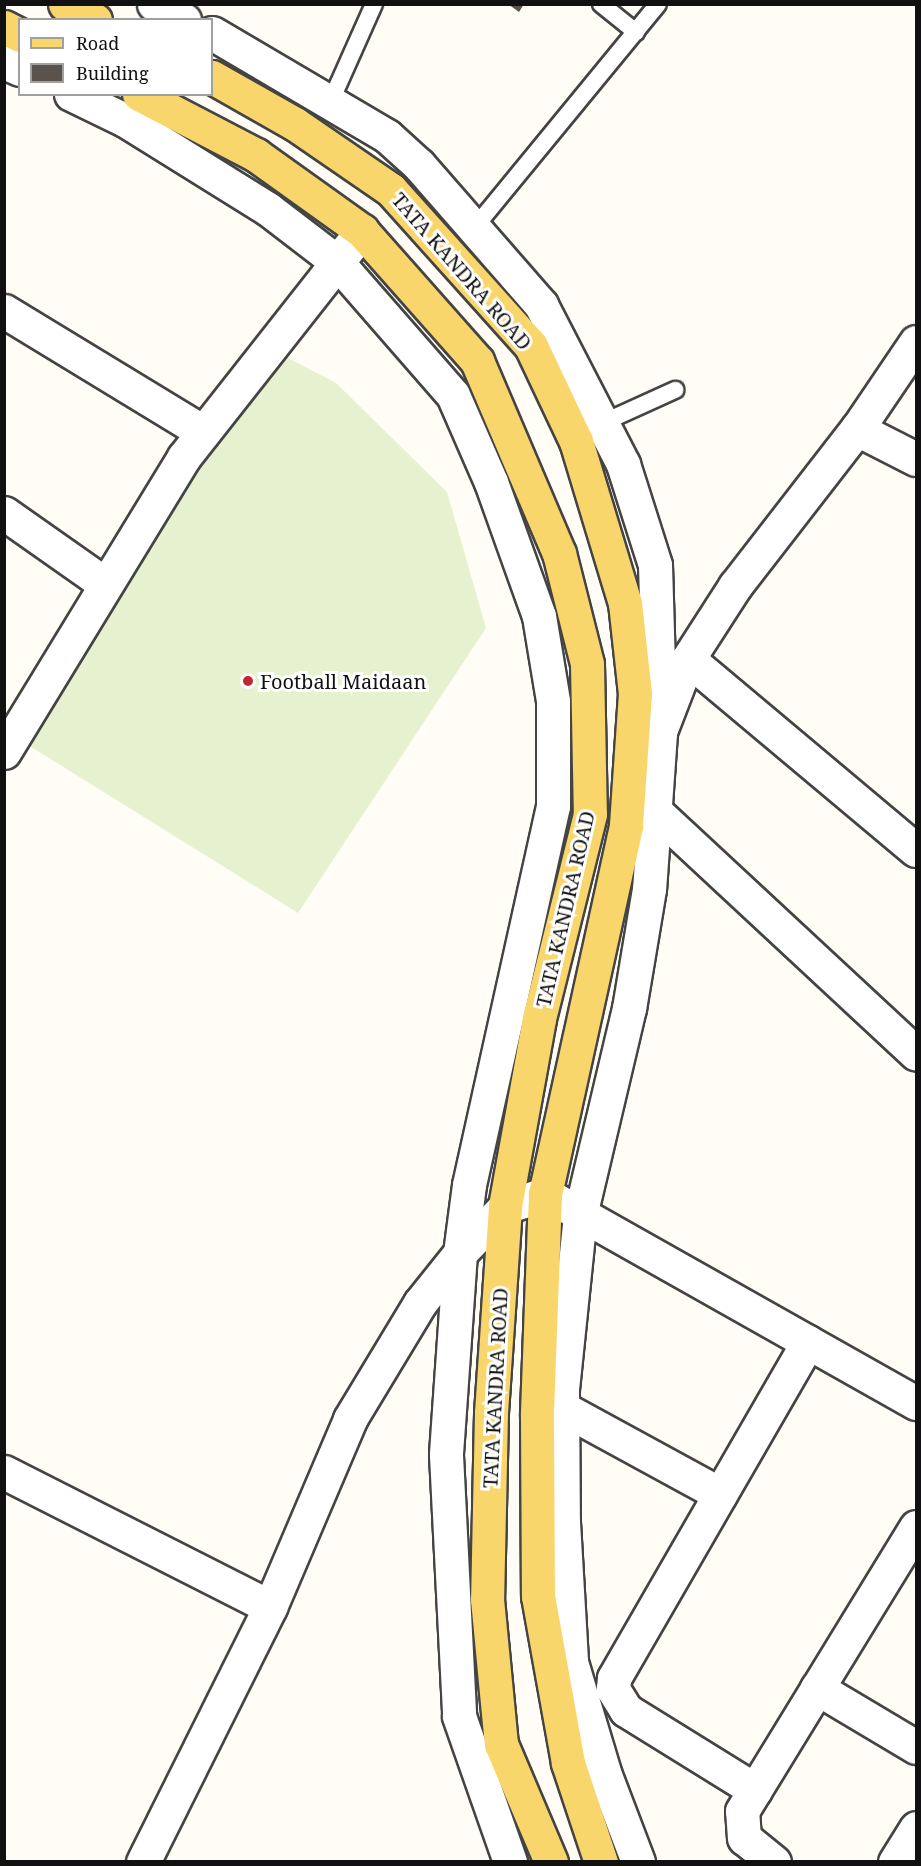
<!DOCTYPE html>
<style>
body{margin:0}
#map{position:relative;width:921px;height:1866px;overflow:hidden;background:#fffdf5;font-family:"Noto Serif",serif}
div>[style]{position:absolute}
.pitch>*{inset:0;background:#e6f2cf}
.building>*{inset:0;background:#5a524d}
.roads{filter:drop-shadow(2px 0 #444) drop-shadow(-2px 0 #444) drop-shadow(0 2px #444) drop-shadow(0 -2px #444)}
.service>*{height:16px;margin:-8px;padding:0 8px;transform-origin:8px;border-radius:8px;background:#fff}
.minor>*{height:33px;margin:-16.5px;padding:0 16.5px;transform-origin:16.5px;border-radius:16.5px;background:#fff}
.tertiary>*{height:33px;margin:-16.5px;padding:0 16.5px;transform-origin:16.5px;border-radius:16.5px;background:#fff}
.primary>*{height:33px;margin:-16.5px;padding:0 16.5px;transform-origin:16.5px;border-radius:16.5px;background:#f9d66b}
.dots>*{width:16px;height:16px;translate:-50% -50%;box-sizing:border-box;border:3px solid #fff;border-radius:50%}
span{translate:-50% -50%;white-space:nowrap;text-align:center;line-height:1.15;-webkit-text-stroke:6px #fff;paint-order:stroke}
.street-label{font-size:20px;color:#111}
.poi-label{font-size:20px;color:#111}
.left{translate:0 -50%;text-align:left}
.frame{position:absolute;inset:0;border:6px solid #111;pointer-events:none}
.legend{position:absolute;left:18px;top:18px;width:195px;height:78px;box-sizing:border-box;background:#fff;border:2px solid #a0a0a0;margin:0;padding:8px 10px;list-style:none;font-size:18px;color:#111}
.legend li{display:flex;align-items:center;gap:12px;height:30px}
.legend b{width:30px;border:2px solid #a0a0a0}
</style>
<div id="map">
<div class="pitch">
<div style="clip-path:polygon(269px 348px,336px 383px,447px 492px,486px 628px,298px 913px,12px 735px)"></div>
</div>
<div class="building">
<div style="clip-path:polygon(508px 4px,524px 4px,519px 12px)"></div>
</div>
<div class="roads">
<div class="service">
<div style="left:601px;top:4px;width:45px;rotate:38.7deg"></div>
<div style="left:330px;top:103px;width:108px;rotate:-66deg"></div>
<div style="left:475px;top:227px;width:288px;rotate:-50.6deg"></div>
<div style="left:598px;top:425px;width:85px;rotate:-24.4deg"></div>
</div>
<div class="minor">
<div style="left:4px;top:311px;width:233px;rotate:31.3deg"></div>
<div style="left:857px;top:429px;width:66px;rotate:27deg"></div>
<div style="left:4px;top:513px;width:123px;rotate:35.1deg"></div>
<div style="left:688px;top:659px;width:297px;rotate:40deg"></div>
<div style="left:659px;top:734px;width:80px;rotate:-68.9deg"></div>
<div style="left:688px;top:659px;width:87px;rotate:-57.2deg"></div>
<div style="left:735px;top:586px;width:199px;rotate:-52.2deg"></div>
<div style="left:857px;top:429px;width:105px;rotate:-55.9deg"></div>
<div style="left:4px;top:752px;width:346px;rotate:-58.6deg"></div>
<div style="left:184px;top:457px;width:288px;rotate:-51.8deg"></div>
<div style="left:656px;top:812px;width:355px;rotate:42.9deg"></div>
<div style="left:562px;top:1408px;width:180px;rotate:28.6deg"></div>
<div style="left:4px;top:1472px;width:298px;rotate:26.9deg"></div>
<div style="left:817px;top:1688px;width:115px;rotate:30.8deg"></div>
<div style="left:755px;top:1790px;width:152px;rotate:-148.2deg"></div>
<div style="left:626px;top:1710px;width:25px;rotate:-122deg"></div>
<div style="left:613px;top:1689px;width:11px;rotate:-85deg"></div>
<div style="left:614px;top:1678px;width:388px;rotate:-60deg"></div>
<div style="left:143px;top:1862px;width:285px;rotate:-63.5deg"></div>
<div style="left:270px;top:1607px;width:204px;rotate:-66.9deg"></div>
<div style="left:350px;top:1419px;width:135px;rotate:-58.9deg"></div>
<div style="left:420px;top:1303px;width:64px;rotate:-51.3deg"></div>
<div style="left:460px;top:1253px;width:64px;rotate:-45.6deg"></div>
<div style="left:505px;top:1207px;width:42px;rotate:-18deg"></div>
<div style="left:545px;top:1194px;width:426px;rotate:29.4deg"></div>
<div style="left:774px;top:1862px;width:38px;rotate:-141deg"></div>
<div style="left:744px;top:1838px;width:27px;rotate:-94deg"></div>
<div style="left:742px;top:1811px;width:333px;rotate:-58.5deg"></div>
<div style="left:895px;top:1862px;width:40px;rotate:-58deg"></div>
</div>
<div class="tertiary">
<div style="left:154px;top:4px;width:34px;rotate:28deg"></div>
<div style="left:212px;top:33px;width:203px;rotate:30.5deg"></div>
<div style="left:387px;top:136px;width:43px;rotate:42.2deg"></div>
<div style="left:419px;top:165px;width:186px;rotate:48.9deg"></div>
<div style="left:541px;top:305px;width:179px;rotate:62.7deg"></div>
<div style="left:623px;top:464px;width:106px;rotate:72.4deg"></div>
<div style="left:655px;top:565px;width:168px;rotate:88.3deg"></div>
<div style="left:660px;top:733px;width:156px;rotate:94deg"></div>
<div style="left:649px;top:889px;width:121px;rotate:99.5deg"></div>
<div style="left:629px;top:1008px;width:213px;rotate:103.3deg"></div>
<div style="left:580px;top:1215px;width:176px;rotate:95.9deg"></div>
<div style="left:562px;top:1390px;width:132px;rotate:89.6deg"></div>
<div style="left:563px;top:1522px;width:140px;rotate:86.7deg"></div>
<div style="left:571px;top:1662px;width:118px;rotate:73.3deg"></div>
<div style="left:605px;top:1775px;width:93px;rotate:69.2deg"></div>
<div style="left:4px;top:62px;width:17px;rotate:24deg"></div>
<div style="left:71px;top:94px;width:60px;rotate:25.7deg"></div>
<div style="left:125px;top:120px;width:168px;rotate:31.9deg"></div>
<div style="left:268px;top:209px;width:87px;rotate:37.5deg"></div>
<div style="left:337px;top:262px;width:176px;rotate:48.9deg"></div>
<div style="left:453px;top:395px;width:95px;rotate:66.4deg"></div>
<div style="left:491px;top:482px;width:142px;rotate:70.3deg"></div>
<div style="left:539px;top:616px;width:86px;rotate:80.6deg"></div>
<div style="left:553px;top:701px;width:105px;rotate:90deg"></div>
<div style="left:553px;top:806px;width:388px;rotate:102.5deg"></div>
<div style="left:469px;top:1185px;width:69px;rotate:97.5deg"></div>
<div style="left:460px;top:1253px;width:202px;rotate:94deg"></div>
<div style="left:446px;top:1455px;width:261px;rotate:87.1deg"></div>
<div style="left:459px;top:1716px;width:155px;rotate:70.7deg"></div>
</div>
<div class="primary">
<div style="left:65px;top:4px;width:34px;rotate:28deg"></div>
<div style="left:4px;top:27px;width:18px;rotate:27deg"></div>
<div style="left:212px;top:77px;width:95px;rotate:29.5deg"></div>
<div style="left:295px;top:124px;width:116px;rotate:34.5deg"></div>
<div style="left:391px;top:190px;width:210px;rotate:48.1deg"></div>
<div style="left:531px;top:346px;width:105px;rotate:64.7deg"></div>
<div style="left:576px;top:441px;width:169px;rotate:73.2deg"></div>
<div style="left:625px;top:603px;width:91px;rotate:83.7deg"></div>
<div style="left:635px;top:693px;width:133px;rotate:93.9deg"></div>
<div style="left:626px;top:826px;width:377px;rotate:102.4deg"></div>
<div style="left:545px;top:1194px;width:222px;rotate:92.1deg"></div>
<div style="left:537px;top:1416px;width:180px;rotate:89.7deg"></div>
<div style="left:538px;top:1596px;width:170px;rotate:79.8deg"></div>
<div style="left:568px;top:1763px;width:104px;rotate:71.6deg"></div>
<div style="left:139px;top:94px;width:132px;rotate:27.5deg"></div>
<div style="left:256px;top:155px;width:130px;rotate:35.6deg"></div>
<div style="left:362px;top:231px;width:174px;rotate:48.5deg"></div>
<div style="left:477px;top:361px;width:209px;rotate:66.9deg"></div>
<div style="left:559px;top:553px;width:114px;rotate:75.8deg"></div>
<div style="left:587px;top:664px;width:150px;rotate:88.9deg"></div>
<div style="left:590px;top:814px;width:211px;rotate:104deg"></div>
<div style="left:539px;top:1019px;width:191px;rotate:100.3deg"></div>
<div style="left:505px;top:1207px;width:206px;rotate:93.9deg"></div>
<div style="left:491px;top:1413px;width:186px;rotate:91.2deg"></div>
<div style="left:487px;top:1599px;width:146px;rotate:84.5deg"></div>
<div style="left:501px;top:1744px;width:128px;rotate:67deg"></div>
</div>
</div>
<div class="dots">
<div style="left:248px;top:681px;background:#c4262e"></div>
</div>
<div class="street-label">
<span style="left:462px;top:271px;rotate:49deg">TATA KANDRA ROAD</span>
<span style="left:565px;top:909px;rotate:-77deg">TATA KANDRA ROAD</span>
<span style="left:495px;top:1388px;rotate:-87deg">TATA KANDRA ROAD</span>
</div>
<div class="poi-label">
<span class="left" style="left:260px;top:681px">Football Maidaan</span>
</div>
<div class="frame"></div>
<ul class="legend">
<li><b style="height:8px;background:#f9d66b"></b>Road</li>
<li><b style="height:16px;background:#5a524d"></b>Building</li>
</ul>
</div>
